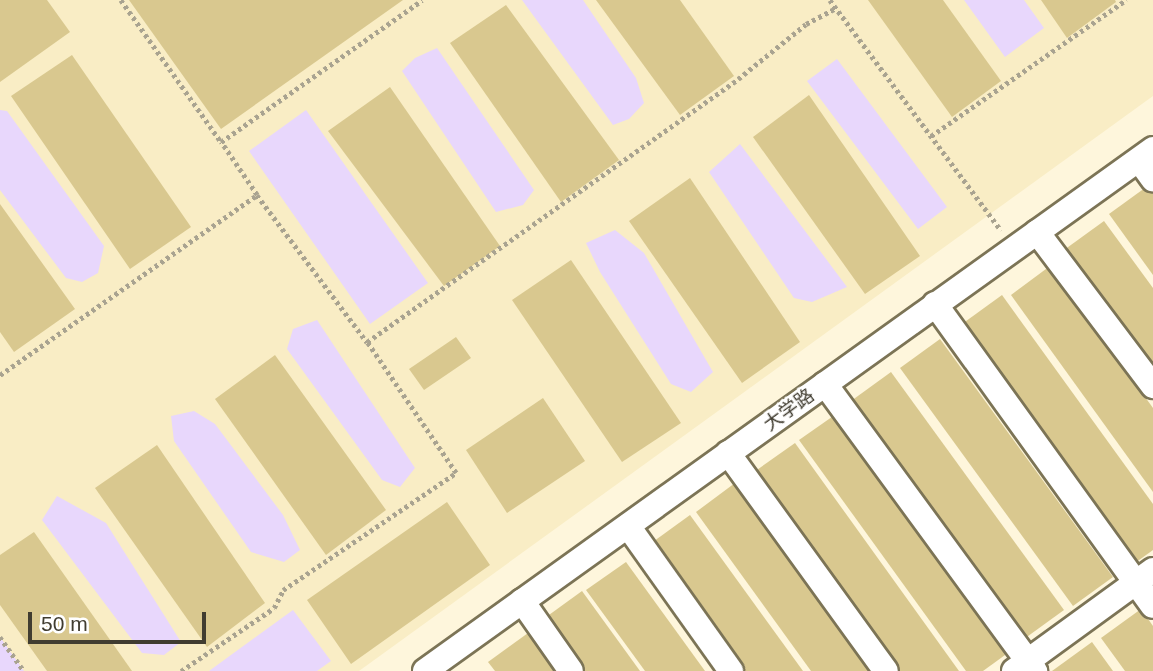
<!DOCTYPE html>
<meta charset="utf-8">
<style>
body{margin:0}
#map{position:relative;width:1153px;height:671px;overflow:hidden;background:#fef6dc;font-family:Arial,"Noto Sans SC",sans-serif}
div>[style]{position:absolute}
.built>*{inset:0;background:#f9edc5}
.green>*{inset:0;background:#e8d7fc}
.building>*{inset:0;background:#d9c88f}
.path>*{height:4.5px;margin-top:-2.25px;transform-origin:0;background:repeating-linear-gradient(90deg,#a9a390 0 3.5px,transparent 0 7px)}
.roads{filter:drop-shadow(2px 0 #7c7456) drop-shadow(-2px 0 #7c7456) drop-shadow(0 2px #7c7456) drop-shadow(0 -2px #7c7456)}
.minor>*{height:24px;margin:-12px;padding:0 12px;transform-origin:12px;border-radius:12px;background:#fff}
span{translate:-50% -50%;white-space:nowrap;text-align:center;line-height:1.15;-webkit-text-stroke:5px #fff;paint-order:stroke}
.street-label{font-size:19px;color:#403c30}
.scale{position:absolute;left:28px;top:612px;width:178px;height:32px;box-sizing:border-box;border:4px solid #403c30;border-top:0;padding-left:9px;font-size:21px;line-height:24px;white-space:nowrap;color:#403c30;-webkit-text-stroke:5px #fff;paint-order:stroke}
</style>
<div id="map">
<div class="built">
<div style="clip-path:polygon(0 0,1153px 0,1153px 96px,359px 671px,0 671px)"></div>
</div>
<div class="green">
<div style="clip-path:polygon(522px 0,583px 0,636px 78px,644px 103px,629px 119px,613px 125px)"></div>
<div style="clip-path:polygon(964px 0,1024px 0,1044px 28px,1005px 57px)"></div>
<div style="clip-path:polygon(437px 48px,534px 190px,523px 205px,496px 212px,402px 71px,415px 58px)"></div>
<div style="clip-path:polygon(837px 59px,947px 207px,918px 229px,807px 81px)"></div>
<div style="clip-path:polygon(0 110px,7px 111px,104px 246px,98px 273px,82px 282px,66px 278px,0 190px)"></div>
<div style="clip-path:polygon(306px 110px,428px 283px,370px 324px,249px 151px)"></div>
<div style="clip-path:polygon(740px 144px,847px 287px,812px 302px,794px 298px,709px 172px)"></div>
<div style="clip-path:polygon(615px 230px,644px 253px,713px 372px,691px 392px,671px 384px,600px 272px,586px 243px)"></div>
<div style="clip-path:polygon(317px 320px,415px 468px,400px 487px,382px 480px,287px 349px,293px 329px)"></div>
<div style="clip-path:polygon(194px 411px,215px 424px,283px 515px,300px 550px,284px 562px,251px 552px,174px 441px,171px 416px)"></div>
<div style="clip-path:polygon(57px 496px,106px 523px,181px 642px,164px 655px,142px 653px,42px 520px)"></div>
<div style="clip-path:polygon(293px 610px,331px 661px,317px 671px,209px 671px)"></div>
<div style="clip-path:polygon(0 637px,24px 671px,0 671px)"></div>
</div>
<div class="building">
<div style="clip-path:polygon(0 0,47px 0,70px 32px,0 82px)"></div>
<div style="clip-path:polygon(129px 0,403px 0,221px 129px)"></div>
<div style="clip-path:polygon(596px 0,680px 0,734px 76px,680px 115px)"></div>
<div style="clip-path:polygon(868px 0,943px 0,1001px 81px,952px 117px)"></div>
<div style="clip-path:polygon(1041px 0,1115px 0,1116px 2px,1067px 38px)"></div>
<div style="clip-path:polygon(506px 5px,619px 160px,561px 202px,450px 43px)"></div>
<div style="clip-path:polygon(72px 55px,191px 227px,130px 269px,11px 96px)"></div>
<div style="clip-path:polygon(390px 87px,500px 246px,444px 286px,328px 131px)"></div>
<div style="clip-path:polygon(809px 95px,920px 256px,865px 294px,753px 137px)"></div>
<div style="clip-path:polygon(690px 178px,800px 342px,742px 383px,629px 221px)"></div>
<div style="clip-path:polygon(1149px 185px,1153px 191px,1153px 275px,1109px 214px)"></div>
<div style="clip-path:polygon(0 204px,75px 309px,14px 352px,0 332px)"></div>
<div style="clip-path:polygon(1104px 221px,1153px 288px,1153px 372px,1064px 250px)"></div>
<div style="clip-path:polygon(571px 260px,681px 423px,622px 462px,512px 300px)"></div>
<div style="clip-path:polygon(1050px 266px,1153px 408px,1153px 492px,1011px 295px)"></div>
<div style="clip-path:polygon(1002px 295px,1153px 504px,1153px 550px,1135px 563px,962px 324px)"></div>
<div style="clip-path:polygon(456px 337px,471px 358px,424px 390px,409px 369px)"></div>
<div style="clip-path:polygon(940px 339px,1113px 577px,1073px 606px,900px 368px)"></div>
<div style="clip-path:polygon(275px 355px,386px 510px,326px 555px,215px 399px)"></div>
<div style="clip-path:polygon(891px 372px,1064px 610px,1024px 639px,851px 401px)"></div>
<div style="clip-path:polygon(543px 398px,585px 461px,507px 513px,466px 450px)"></div>
<div style="clip-path:polygon(839px 412px,1012px 650px,983px 671px,966px 671px,799px 440px)"></div>
<div style="clip-path:polygon(795px 443px,959px 671px,899px 671px,754px 472px)"></div>
<div style="clip-path:polygon(157px 445px,265px 603px,207px 647px,95px 488px)"></div>
<div style="clip-path:polygon(735px 483px,871px 671px,811px 671px,696px 512px)"></div>
<div style="clip-path:polygon(447px 502px,490px 565px,351px 664px,307px 600px)"></div>
<div style="clip-path:polygon(690px 515px,803px 671px,742px 671px,650px 544px)"></div>
<div style="clip-path:polygon(34px 532px,132px 671px,47px 671px,0 605px,0 555px)"></div>
<div style="clip-path:polygon(626px 562px,705px 671px,645px 671px,586px 590px)"></div>
<div style="clip-path:polygon(582px 591px,640px 671px,580px 671px,542px 620px)"></div>
<div style="clip-path:polygon(1141px 609px,1153px 626px,1153px 671px,1125px 671px,1101px 638px)"></div>
<div style="clip-path:polygon(528px 633px,556px 671px,495px 671px,488px 662px)"></div>
<div style="clip-path:polygon(1092px 642px,1113px 671px,1052px 671px)"></div>
</div>
<div class="path">
<div style="left:121px;top:0;width:174px;rotate:54.8deg"></div>
<div style="left:830px;top:0;width:287px;rotate:53.4deg"></div>
<div style="left:931px;top:136px;width:238px;rotate:-34.9deg"></div>
<div style="left:257px;top:195px;width:184px;rotate:53.2deg"></div>
<div style="left:367px;top:342px;width:455px;rotate:-35.3deg"></div>
<div style="left:738px;top:79px;width:87px;rotate:-39deg"></div>
<div style="left:806px;top:24px;width:34px;rotate:-28deg"></div>
<div style="left:0;top:375px;width:314px;rotate:-35deg"></div>
<div style="left:257px;top:195px;width:64px;rotate:-124.2deg"></div>
<div style="left:221px;top:142px;width:246px;rotate:-35.2deg"></div>
<div style="left:0;top:637px;width:42px;rotate:54.8deg"></div>
<div style="left:181px;top:671px;width:112px;rotate:-34.1deg"></div>
<div style="left:274px;top:608px;width:20px;rotate:-63deg"></div>
<div style="left:283px;top:590px;width:209px;rotate:-34.1deg"></div>
<div style="left:456px;top:473px;width:158px;rotate:-124.2deg"></div>
</div>
<div class="roads">
<div class="minor">
<div style="left:1139px;top:160px;width:24px;rotate:54deg"></div>
<div style="left:1037px;top:232px;width:193px;rotate:53deg"></div>
<div style="left:935px;top:304px;width:372px;rotate:54.2deg"></div>
<div style="left:825px;top:384px;width:356px;rotate:53.8deg"></div>
<div style="left:728px;top:453px;width:269px;rotate:54.1deg"></div>
<div style="left:628px;top:526px;width:178px;rotate:54.6deg"></div>
<div style="left:522px;top:601px;width:85px;rotate:55deg"></div>
<div style="left:425px;top:671px;width:896px;rotate:-35.64deg"></div>
<div style="left:1014px;top:671px;width:172px;rotate:-36deg"></div>
</div>
</div>
<div class="street-label">
<span style="left:789px;top:410px;rotate:-36deg">大学路</span>
</div>
<div class="scale">50 m</div>
</div>
